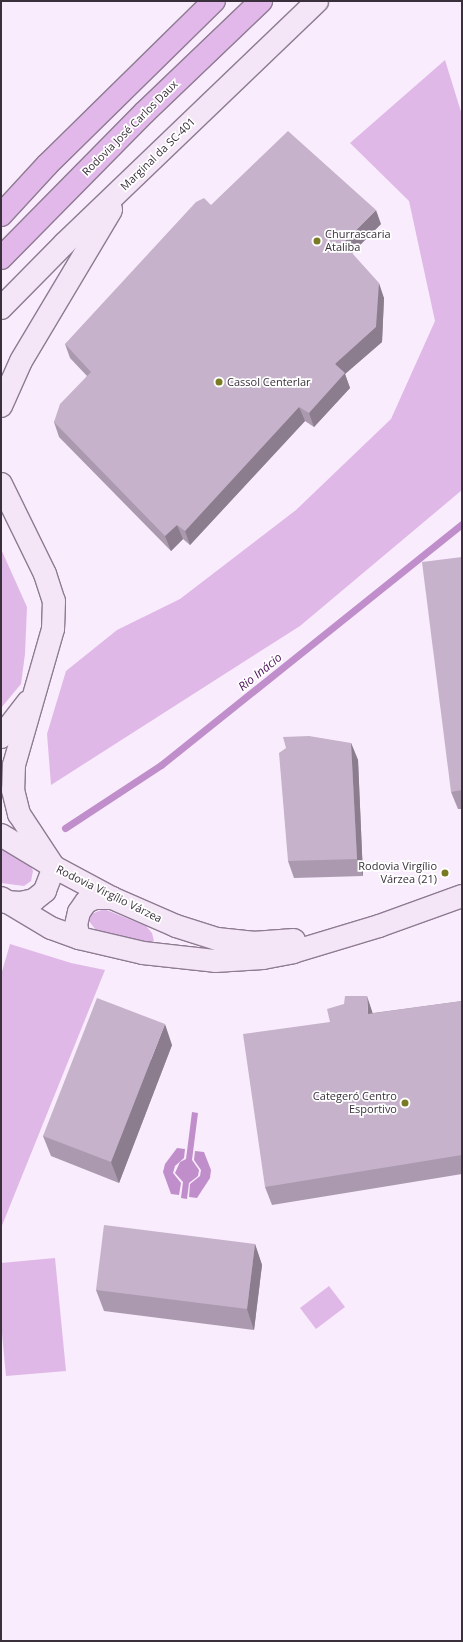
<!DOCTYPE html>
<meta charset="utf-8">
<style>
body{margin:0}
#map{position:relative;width:463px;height:1642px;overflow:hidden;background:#f9ecfc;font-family:"Open Sans",sans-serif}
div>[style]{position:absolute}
.green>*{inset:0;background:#e0b8e8}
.water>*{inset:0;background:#c08ecb}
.stream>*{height:7px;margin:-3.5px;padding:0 3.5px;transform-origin:3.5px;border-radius:3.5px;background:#c08ecb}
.roads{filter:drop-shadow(1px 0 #8e7b92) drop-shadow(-1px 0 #8e7b92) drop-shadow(0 1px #8e7b92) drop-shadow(0 -1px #8e7b92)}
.secondary>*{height:22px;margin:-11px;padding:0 11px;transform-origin:11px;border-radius:11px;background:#f4e5f7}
.trunk>*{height:22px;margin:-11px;padding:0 11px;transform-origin:11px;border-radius:11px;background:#e2b8ea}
.wall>*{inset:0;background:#aa99af}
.shaded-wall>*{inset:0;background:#8b7d8e}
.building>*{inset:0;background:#c6b2cb}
.dots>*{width:11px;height:11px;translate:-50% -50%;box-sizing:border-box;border:2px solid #fff;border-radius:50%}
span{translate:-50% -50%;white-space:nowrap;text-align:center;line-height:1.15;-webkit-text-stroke:3.5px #fff;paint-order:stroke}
.street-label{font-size:11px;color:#39303b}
.poi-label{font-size:11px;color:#39303b}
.left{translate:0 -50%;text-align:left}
.right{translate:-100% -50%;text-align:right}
.water-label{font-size:12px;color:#50115d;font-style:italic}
.frame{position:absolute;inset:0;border:2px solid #39303b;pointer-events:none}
</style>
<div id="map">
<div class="green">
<div style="clip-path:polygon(445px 60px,462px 115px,462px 490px,300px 626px,51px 785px,47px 734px,66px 671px,117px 630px,180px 599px,296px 510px,391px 419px,435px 321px,409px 201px,350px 143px)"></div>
<div style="clip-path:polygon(1px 549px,27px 607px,25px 654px,21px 684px,1px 708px)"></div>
<div style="clip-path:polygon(1px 845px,30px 864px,33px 871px,31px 881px,24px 886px,1px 883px)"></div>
<div style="clip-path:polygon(104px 909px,146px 926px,152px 933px,154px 941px,147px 945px,98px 933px,89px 921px,89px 915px)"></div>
<div style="clip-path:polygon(10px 944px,71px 963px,105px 970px,1px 1228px,1px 975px)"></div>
<div style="clip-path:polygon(55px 1258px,66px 1371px,6px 1376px,1px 1323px,1px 1263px)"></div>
<div style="clip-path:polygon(329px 1286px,345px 1307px,316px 1329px,300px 1308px)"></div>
</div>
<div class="water">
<div style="clip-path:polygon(192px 1112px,198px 1113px,192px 1160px,199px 1170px,198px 1176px,189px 1183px,187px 1199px,181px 1198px,183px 1182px,175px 1173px,180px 1162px,186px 1159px)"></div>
<div style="clip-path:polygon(177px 1148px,185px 1149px,184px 1158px,175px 1166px,173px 1173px,181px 1183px,179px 1195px,171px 1194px,163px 1172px,165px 1164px)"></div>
<div style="clip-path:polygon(195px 1151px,204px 1152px,211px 1170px,210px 1178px,197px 1198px,189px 1197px,190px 1184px,200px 1176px,201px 1170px,194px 1160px)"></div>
</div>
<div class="stream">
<div style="left:65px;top:828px;width:115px;rotate:-33.3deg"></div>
<div style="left:161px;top:765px;width:386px;rotate:-38.7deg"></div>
</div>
<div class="roads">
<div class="secondary">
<div style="left:1px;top:308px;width:91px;rotate:-45.4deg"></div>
<div style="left:65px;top:243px;width:349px;rotate:-43.8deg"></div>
<div style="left:1px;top:406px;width:49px;rotate:-66deg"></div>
<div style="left:21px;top:361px;width:176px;rotate:-59.2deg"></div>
<div style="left:1px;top:484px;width:100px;rotate:63.9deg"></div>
<div style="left:45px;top:574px;width:28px;rotate:72deg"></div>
<div style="left:54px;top:601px;width:28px;rotate:92deg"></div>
<div style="left:53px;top:629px;width:141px;rotate:106deg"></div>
<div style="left:14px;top:765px;width:25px;rotate:92deg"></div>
<div style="left:13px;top:790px;width:25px;rotate:76deg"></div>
<div style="left:19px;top:814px;width:64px;rotate:56.6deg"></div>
<div style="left:54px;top:867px;width:26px;rotate:111deg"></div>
<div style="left:45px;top:891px;width:14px;rotate:141deg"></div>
<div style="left:34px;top:900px;width:14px;rotate:168deg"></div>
<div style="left:20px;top:903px;width:14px;rotate:-176deg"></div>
<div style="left:1px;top:737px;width:44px;rotate:-52.4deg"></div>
<div style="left:1px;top:835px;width:62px;rotate:31.1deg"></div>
<div style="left:54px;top:867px;width:66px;rotate:28.1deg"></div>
<div style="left:112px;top:898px;width:70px;rotate:23.6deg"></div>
<div style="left:176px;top:926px;width:43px;rotate:17.6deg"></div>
<div style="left:217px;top:939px;width:36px;rotate:6deg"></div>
<div style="left:253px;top:943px;width:41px;rotate:-4.2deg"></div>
<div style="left:1px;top:898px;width:58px;rotate:31deg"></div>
<div style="left:51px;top:928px;width:30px;rotate:20deg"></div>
<div style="left:79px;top:938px;width:66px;rotate:13.2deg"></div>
<div style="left:143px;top:953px;width:72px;rotate:6.3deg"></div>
<div style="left:215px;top:961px;width:48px;rotate:-3.6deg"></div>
<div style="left:263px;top:958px;width:31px;rotate:-11deg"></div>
<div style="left:293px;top:952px;width:90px;rotate:-16.8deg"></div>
<div style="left:379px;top:926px;width:88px;rotate:-19.9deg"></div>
<div style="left:79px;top:938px;width:13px;rotate:-103deg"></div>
<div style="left:76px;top:925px;width:13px;rotate:-77deg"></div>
<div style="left:79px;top:912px;width:12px;rotate:-55deg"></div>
<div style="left:86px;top:902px;width:10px;rotate:-24deg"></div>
<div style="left:95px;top:898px;width:17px"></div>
</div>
<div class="trunk">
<div style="left:1px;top:215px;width:68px;rotate:-47.4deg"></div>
<div style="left:47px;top:165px;width:234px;rotate:-44.5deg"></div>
<div style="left:1px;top:258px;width:204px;rotate:-45.4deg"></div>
<div style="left:144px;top:113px;width:162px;rotate:-43.7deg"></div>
</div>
</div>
<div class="wall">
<div style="clip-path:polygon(381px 224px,352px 253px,384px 298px,382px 342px,345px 374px,350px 388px,314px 427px,305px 421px,190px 545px,183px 539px,171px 551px,59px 437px,54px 422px,87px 376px,70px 358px,65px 344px)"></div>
<div style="clip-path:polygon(462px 557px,462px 809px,458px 809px,451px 792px)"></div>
<div style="clip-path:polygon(351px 743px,358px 760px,363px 876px,294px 878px,288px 861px)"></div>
<div style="clip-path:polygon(462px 1001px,462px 1174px,272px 1205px,265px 1187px,330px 1022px,373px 1013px)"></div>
<div style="clip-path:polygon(172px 1045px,119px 1183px,51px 1156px,43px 1136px)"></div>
<div style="clip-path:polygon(255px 1244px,262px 1265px,254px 1330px,104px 1311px,96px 1290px)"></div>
</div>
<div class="shaded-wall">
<div style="clip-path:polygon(376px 210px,381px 224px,348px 257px,343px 243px)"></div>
<div style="clip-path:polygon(379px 283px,384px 298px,382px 342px,345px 374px,350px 388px,314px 427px,309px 413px)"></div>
<div style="clip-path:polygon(299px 407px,305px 421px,190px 545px,185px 531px)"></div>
<div style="clip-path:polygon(177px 525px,183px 539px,171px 551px,165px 536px)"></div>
<div style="clip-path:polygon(351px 743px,358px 760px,363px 876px,357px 859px)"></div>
<div style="clip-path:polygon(367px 996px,373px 1014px,368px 1014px)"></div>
<div style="clip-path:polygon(165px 1024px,172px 1045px,119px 1183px,111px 1162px)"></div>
<div style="clip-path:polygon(255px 1244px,262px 1265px,254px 1330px,247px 1309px)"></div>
</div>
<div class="building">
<div style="clip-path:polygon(288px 131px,376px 210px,343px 243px,379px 283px,376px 327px,335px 364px,345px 373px,309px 413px,299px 407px,185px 531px,177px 525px,165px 536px,54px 422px,60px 404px,91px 372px,65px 344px,196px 202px,204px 198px,211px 205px)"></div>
<div style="clip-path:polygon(462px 557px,462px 790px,451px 792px,422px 562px)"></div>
<div style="clip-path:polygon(309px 736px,351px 743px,357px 859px,288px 861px,279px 753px,286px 748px,283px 737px)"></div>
<div style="clip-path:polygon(345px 996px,367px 996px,368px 1014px,462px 1001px,462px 1155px,265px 1187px,243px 1034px,330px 1022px,327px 1009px,344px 1004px)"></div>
<div style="clip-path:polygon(97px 998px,165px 1024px,111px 1162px,43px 1136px)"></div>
<div style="clip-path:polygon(104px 1225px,255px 1244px,247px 1309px,96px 1290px)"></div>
</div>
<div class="dots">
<div style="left:317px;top:241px;background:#797a22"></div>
<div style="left:219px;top:382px;background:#797a22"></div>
<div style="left:445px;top:873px;background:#797a22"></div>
<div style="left:405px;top:1103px;background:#797a22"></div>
</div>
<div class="street-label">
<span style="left:130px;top:128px;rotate:-45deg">Rodovia José Carlos Daux</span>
<span style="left:158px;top:154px;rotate:-44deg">Marginal da SC-401</span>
<span style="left:109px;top:894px;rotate:26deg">Rodovia Virgílio Várzea</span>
</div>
<div class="poi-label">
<span class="left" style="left:325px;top:241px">Churrascaria<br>Ataliba</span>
<span class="left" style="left:227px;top:382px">Cassol Centerlar</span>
<span class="right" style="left:437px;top:873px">Rodovia Virgílio<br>Várzea (21)</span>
<span class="right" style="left:397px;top:1103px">Categeró Centro<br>Esportivo</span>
</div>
<div class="water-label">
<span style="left:260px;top:672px;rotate:-39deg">Rio Inácio</span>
</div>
<div class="frame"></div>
</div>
